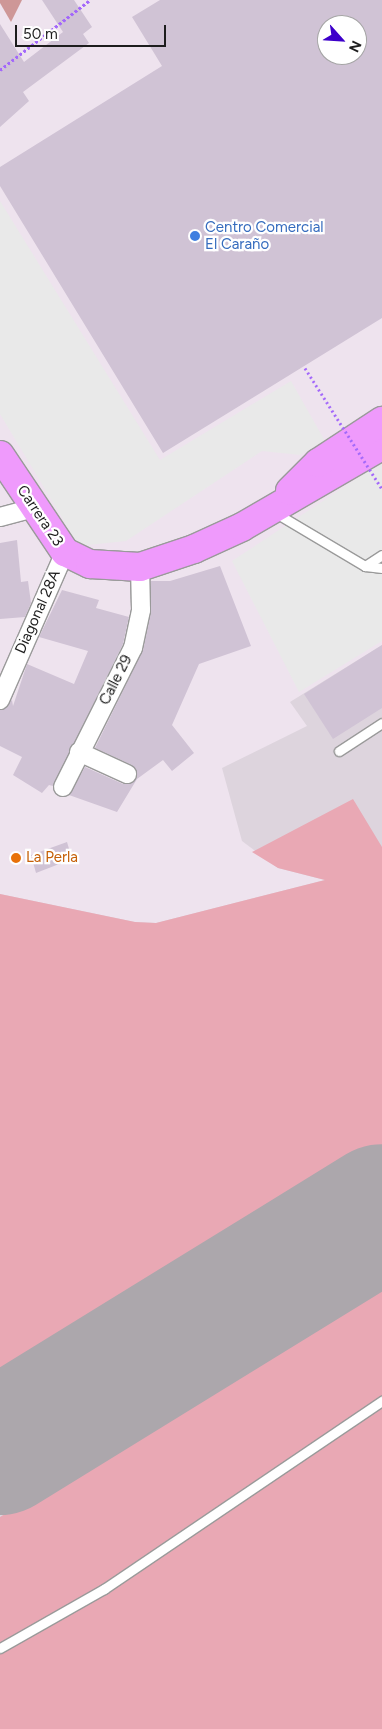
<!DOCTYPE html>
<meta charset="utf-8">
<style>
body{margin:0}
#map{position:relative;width:382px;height:1729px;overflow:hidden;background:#eee3ee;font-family:Figtree,sans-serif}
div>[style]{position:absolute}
.airport>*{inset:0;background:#ddd4dd}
.grass>*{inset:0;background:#e9a8b4}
.forest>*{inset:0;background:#ce9797}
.parking>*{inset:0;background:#e9e9e9}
.runway>*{height:136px;margin:-68px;padding:0 68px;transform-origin:68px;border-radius:68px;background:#aca7ac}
.building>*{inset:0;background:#d0c3d5}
.path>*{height:3px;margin-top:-1.5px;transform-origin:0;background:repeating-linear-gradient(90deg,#a368fa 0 2.5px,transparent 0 5px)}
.roads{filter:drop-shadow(1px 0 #9a9a9a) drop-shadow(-1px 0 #9a9a9a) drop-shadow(0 1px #9a9a9a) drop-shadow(0 -1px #9a9a9a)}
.service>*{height:9px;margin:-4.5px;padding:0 4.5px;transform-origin:4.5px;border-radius:4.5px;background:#fff}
.minor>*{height:18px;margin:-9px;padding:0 9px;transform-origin:9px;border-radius:9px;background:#fff}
.primary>*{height:28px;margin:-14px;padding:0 14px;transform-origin:14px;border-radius:14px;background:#ef9afc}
.path-bridge>*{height:3px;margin-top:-1.5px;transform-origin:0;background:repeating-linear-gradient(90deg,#a368fa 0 2.5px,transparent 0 5px)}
.dots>*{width:14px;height:14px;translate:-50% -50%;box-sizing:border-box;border:2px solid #fff;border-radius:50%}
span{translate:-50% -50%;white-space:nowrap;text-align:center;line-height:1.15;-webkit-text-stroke:4.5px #fff;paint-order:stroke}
.shop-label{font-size:15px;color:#366cbe}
.left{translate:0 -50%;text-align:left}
.street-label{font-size:15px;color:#1d1d1d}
.food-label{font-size:15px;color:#c56008}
.north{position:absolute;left:317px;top:15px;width:50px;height:50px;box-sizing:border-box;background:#fff;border:1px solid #a5a5a5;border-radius:50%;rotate:116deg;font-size:14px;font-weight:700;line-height:20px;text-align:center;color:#1d1d1d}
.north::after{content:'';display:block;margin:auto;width:18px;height:22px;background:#3d00ca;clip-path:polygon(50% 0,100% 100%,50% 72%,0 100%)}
.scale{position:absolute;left:15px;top:25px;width:151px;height:22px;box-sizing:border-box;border:2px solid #1d1d1d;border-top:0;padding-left:6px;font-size:15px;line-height:18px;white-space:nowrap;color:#1d1d1d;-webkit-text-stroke:4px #fff;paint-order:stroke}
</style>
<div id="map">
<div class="airport">
<div style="clip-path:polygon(382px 645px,382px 1729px,0 1729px,0 894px,135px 922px,156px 923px,325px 880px,278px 868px,242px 841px,222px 768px,307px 726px,290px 702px)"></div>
</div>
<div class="grass">
<div style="clip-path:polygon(353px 799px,382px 847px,382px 1152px,0 1390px,0 894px,135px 922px,156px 923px,325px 880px,278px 868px,252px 852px)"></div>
<div style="clip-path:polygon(382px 1280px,382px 1729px,0 1729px,0 1517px)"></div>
</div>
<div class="forest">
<div style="clip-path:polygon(0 0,22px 0,11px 22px,0 3px)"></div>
</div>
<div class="parking">
<div style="clip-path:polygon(0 201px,160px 460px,291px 381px,325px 441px,300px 455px,262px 451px,126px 541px,79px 546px,0 414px)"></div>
<div style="clip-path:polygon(382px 462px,382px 641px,299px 692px,232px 561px)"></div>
</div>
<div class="runway">
<div style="left:0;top:1447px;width:448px;rotate:-31.6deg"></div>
</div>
<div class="building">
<div style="clip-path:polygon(42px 0,74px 0,92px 27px,83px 34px,89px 43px,23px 92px,29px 101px,0 127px,0 24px,24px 62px,63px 32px)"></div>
<div style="clip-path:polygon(evenodd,160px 0,382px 0,382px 318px,163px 453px,0 186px,0 167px,162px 66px,132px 17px,160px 0,327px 25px,357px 25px,357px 55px,327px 55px,327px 25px)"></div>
<div style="clip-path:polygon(17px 540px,21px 582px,28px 581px,31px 603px,25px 617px,0 619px,0 543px)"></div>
<div style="clip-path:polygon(220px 566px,251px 646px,199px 664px,172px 725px,194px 753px,172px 771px,163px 760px,137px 779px,117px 812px,69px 795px,85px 767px,123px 784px,137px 778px,132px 765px,95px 748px,143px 650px,151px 612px,151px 581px,170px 581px)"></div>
<div style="clip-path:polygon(62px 590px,99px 600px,96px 608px,129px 617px,123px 644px,53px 786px,49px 785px,42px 793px,13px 775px,22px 757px,0 746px,0 710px,12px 700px,13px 706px,27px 664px,74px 684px,88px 651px,39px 637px)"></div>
<div style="clip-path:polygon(382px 645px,382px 708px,333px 739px,304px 694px)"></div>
<div style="clip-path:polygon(67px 842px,72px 859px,36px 873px,31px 855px)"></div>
</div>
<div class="path">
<div style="left:0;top:70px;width:114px;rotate:-37.9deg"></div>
</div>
<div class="roads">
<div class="service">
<div style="left:274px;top:512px;width:106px;rotate:30.7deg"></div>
<div style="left:365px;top:566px;width:20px;rotate:-33deg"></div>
<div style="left:365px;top:566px;width:17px;rotate:7deg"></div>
<div style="left:339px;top:751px;width:51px;rotate:-33.1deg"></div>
<div style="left:0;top:1648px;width:120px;rotate:-29.6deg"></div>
<div style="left:104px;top:1589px;width:336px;rotate:-34.1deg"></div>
</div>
<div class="minor">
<div style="left:0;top:517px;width:35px;rotate:-15deg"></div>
<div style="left:0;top:700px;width:162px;rotate:-66.3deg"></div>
<div style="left:79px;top:752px;width:53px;rotate:24.6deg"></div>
<div style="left:63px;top:787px;width:156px;rotate:-63.3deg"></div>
<div style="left:133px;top:648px;width:39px;rotate:-78deg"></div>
<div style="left:141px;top:610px;width:43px;rotate:-91.3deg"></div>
</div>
<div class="primary">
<div style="left:0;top:455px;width:117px;rotate:56.2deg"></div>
<div style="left:65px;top:552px;width:28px;rotate:26deg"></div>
<div style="left:90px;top:564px;width:50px;rotate:3.4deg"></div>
<div style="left:140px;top:567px;width:57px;rotate:-18.4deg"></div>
<div style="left:194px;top:549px;width:53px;rotate:-24.6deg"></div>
<div style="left:242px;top:527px;width:162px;rotate:-30.1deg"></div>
<div style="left:290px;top:491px;width:40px;rotate:-45deg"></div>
<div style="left:318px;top:463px;width:77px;rotate:-33.3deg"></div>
</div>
</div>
<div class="path-bridge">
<div style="left:305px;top:368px;width:143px;rotate:57.5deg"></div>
</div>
<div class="dots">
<div style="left:195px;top:236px;background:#3f7fe0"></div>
<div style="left:16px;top:858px;background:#e8710a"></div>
</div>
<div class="shop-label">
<span class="left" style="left:205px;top:236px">Centro Comercial<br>El Caraño</span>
</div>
<div class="street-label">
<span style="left:40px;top:516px;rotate:56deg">Carrera 23</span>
<span style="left:38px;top:612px;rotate:-66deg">Diagonal 28A</span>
<span style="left:116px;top:680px;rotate:-63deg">Calle 29</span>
</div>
<div class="food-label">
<span class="left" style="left:26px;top:858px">La Perla</span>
</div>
<div class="north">N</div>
<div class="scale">50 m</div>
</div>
